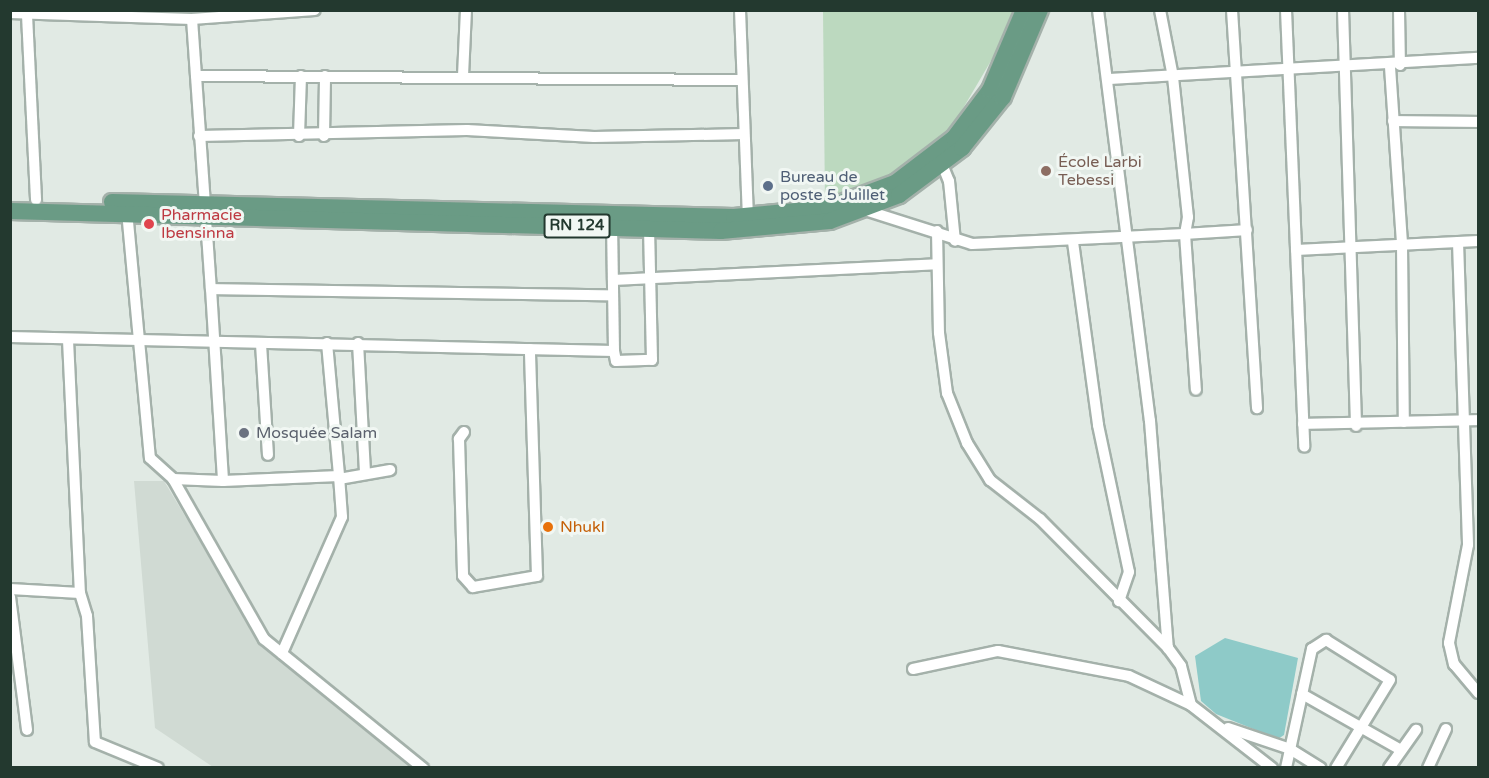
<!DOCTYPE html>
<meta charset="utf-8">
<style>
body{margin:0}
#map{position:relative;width:1489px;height:778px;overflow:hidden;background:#e1eae4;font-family:"Varela Round",sans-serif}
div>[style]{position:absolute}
.built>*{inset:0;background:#d0dad3}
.green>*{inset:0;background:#bcd9bf}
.water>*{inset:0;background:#8ecac8}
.roads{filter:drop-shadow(2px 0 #a4b1aa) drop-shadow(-2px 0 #a4b1aa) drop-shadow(0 2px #a4b1aa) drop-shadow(0 -2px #a4b1aa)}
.street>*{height:10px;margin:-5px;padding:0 5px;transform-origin:5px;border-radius:5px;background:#fff}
.primary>*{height:16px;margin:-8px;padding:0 8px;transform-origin:8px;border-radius:8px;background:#6a9b85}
.dots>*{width:16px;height:16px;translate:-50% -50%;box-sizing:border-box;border:3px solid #f1f7f3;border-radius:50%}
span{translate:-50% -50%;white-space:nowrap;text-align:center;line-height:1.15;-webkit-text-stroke:6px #f1f7f3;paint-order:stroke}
.shield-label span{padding:2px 4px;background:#f1f7f3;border:2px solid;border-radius:4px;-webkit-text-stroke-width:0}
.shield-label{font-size:15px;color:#23392f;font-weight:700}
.education-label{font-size:16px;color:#785e54}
.left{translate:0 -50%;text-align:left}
.service-label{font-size:16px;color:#4e5e75}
.health-label{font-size:16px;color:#be3a42}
.worship-label{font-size:16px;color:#5b616d}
.food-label{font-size:16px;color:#c56008}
.frame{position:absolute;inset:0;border:12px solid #23392f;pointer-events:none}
</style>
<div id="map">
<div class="built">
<div style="clip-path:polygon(134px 481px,164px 481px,261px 643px,409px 767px,213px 767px,155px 728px)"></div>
</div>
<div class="green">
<div style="clip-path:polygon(823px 11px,1013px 11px,1002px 42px,955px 122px,919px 158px,868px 190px,825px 205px)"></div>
</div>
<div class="water">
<div style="clip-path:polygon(1225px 638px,1298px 658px,1284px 735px,1278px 739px,1216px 714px,1201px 701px,1195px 656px)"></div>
</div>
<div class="roads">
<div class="street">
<div style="left:740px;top:10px;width:212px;rotate:87.8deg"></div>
<div style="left:1098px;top:10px;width:414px;rotate:82.8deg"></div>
<div style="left:1150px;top:421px;width:228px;rotate:85.5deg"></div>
<div style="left:1160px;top:10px;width:68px;rotate:79deg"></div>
<div style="left:1173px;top:77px;width:141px;rotate:83.9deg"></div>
<div style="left:1188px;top:217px;width:17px;rotate:100deg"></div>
<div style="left:1185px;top:234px;width:62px;rotate:-3.7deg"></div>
<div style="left:1232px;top:10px;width:399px;rotate:86.4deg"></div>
<div style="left:1286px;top:10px;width:437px;rotate:87.6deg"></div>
<div style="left:1343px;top:10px;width:416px;rotate:88.2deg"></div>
<div style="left:1399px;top:10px;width:55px;rotate:89deg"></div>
<div style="left:10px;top:13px;width:182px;rotate:1.9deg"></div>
<div style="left:192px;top:19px;width:123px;rotate:-4.2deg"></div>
<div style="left:27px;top:15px;width:185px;rotate:87.2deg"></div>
<div style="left:192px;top:19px;width:271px;rotate:86deg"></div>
<div style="left:211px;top:289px;width:402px;rotate:0.9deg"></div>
<div style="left:1390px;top:67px;width:178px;rotate:86.1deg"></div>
<div style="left:1402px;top:245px;width:177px;rotate:89.4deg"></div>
<div style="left:196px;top:76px;width:546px;rotate:0.42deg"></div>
<div style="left:463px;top:76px;width:66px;rotate:-87.4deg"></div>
<div style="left:1110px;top:79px;width:369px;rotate:-3.3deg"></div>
<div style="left:1393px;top:121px;width:85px;rotate:0.7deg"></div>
<div style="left:199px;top:136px;width:268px;rotate:-1.3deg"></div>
<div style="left:467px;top:130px;width:127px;rotate:3.2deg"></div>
<div style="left:594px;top:137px;width:150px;rotate:-1.1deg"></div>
<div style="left:299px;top:136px;width:60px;rotate:-88.1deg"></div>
<div style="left:324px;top:136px;width:60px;rotate:-89deg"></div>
<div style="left:940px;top:159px;width:24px;rotate:68deg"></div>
<div style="left:949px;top:181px;width:60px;rotate:84.3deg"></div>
<div style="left:865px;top:210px;width:112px;rotate:17.6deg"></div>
<div style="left:972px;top:244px;width:213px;rotate:-2.7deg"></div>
<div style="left:1185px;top:234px;width:156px;rotate:86deg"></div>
<div style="left:127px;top:211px;width:248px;rotate:84.7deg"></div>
<div style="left:150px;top:458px;width:31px;rotate:42deg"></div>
<div style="left:173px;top:479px;width:184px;rotate:60.4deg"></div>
<div style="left:264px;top:639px;width:205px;rotate:39.1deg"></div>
<div style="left:612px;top:223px;width:128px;rotate:89.1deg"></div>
<div style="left:937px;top:231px;width:102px;rotate:88.9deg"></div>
<div style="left:939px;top:333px;width:61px;rotate:82.4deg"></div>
<div style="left:947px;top:393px;width:54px;rotate:68.2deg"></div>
<div style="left:967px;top:443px;width:44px;rotate:58.1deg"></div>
<div style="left:990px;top:480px;width:63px;rotate:38deg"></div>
<div style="left:1040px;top:519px;width:182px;rotate:45.2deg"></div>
<div style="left:1168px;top:648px;width:22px;rotate:54deg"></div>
<div style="left:1181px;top:666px;width:40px;rotate:75.6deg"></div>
<div style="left:1073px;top:242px;width:185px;rotate:82.2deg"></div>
<div style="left:1098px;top:425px;width:150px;rotate:78.1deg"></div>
<div style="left:1129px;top:572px;width:31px;rotate:109deg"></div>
<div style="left:1458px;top:242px;width:303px;rotate:88.1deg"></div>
<div style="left:1468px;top:545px;width:100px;rotate:101deg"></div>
<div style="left:1449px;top:643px;width:22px;rotate:77deg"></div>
<div style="left:1454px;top:664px;width:38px;rotate:50deg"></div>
<div style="left:1296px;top:250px;width:182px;rotate:-2.8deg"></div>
<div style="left:613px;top:280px;width:324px;rotate:-2.8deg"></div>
<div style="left:211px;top:289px;width:192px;rotate:86.4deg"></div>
<div style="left:223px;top:481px;width:116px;rotate:-2.5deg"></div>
<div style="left:339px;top:476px;width:41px;rotate:85.8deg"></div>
<div style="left:342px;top:517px;width:149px;rotate:113.8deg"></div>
<div style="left:10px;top:337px;width:604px;rotate:1.33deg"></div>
<div style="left:614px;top:351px;width:10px;rotate:79deg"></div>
<div style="left:616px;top:361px;width:36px;rotate:-2deg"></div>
<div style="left:652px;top:360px;width:132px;rotate:-91.3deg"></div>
<div style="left:68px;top:340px;width:253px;rotate:87.3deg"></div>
<div style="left:80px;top:593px;width:24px;rotate:73deg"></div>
<div style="left:87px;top:616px;width:126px;rotate:86.4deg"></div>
<div style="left:95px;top:742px;width:68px;rotate:22.4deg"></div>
<div style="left:327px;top:343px;width:134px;rotate:84.8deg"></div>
<div style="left:358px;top:343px;width:129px;rotate:86.9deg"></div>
<div style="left:261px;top:344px;width:111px;rotate:86.4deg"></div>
<div style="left:1303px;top:424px;width:175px;rotate:-1.3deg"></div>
<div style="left:464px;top:432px;width:9px;rotate:126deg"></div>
<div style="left:459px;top:439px;width:137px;rotate:88.3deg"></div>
<div style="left:463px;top:576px;width:15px;rotate:48deg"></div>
<div style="left:473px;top:587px;width:65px;rotate:-9.8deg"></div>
<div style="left:537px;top:576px;width:227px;rotate:-91.8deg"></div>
<div style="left:173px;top:479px;width:50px;rotate:2.3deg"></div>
<div style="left:339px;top:479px;width:52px;rotate:-10deg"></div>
<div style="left:10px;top:589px;width:70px;rotate:3.3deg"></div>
<div style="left:10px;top:597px;width:134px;rotate:82.7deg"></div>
<div style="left:913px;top:669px;width:87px;rotate:-12deg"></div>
<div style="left:998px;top:651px;width:133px;rotate:10.8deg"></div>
<div style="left:1129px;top:676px;width:68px;rotate:25.1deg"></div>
<div style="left:1191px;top:705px;width:103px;rotate:37.9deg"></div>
<div style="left:1302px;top:694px;width:114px;rotate:29.5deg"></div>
<div style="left:1228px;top:728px;width:65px;rotate:18.7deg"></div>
<div style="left:1290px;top:749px;width:36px;rotate:32deg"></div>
<div style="left:1286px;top:768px;width:122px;rotate:-77.7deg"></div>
<div style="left:1312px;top:649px;width:17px;rotate:-33deg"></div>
<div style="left:1326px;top:640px;width:75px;rotate:32deg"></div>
<div style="left:1390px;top:680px;width:103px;rotate:121.5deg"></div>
<div style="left:1389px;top:768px;width:47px;rotate:-54.6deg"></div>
<div style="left:1428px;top:768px;width:43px;rotate:-65.2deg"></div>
</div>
<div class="primary">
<div style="left:112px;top:202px;width:622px;rotate:1.38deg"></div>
<div style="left:734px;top:217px;width:94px;rotate:-5.5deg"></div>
<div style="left:828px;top:208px;width:72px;rotate:-20.5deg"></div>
<div style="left:895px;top:183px;width:74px;rotate:-37.3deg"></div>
<div style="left:954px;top:138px;width:60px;rotate:-53.1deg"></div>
<div style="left:990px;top:90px;width:87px;rotate:-67deg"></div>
<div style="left:10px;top:211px;width:711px;rotate:1.61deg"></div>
<div style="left:721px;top:231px;width:109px;rotate:-5.2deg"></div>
<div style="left:830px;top:221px;width:74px;rotate:-20.6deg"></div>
<div style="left:899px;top:195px;width:79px;rotate:-36.7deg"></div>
<div style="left:962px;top:148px;width:65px;rotate:-51.2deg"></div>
<div style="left:1003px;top:97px;width:95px;rotate:-67deg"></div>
</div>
</div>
<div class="dots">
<div style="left:1046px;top:171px;background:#8d6e63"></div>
<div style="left:768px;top:186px;background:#5c6f8a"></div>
<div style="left:149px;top:224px;background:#e0444e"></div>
<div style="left:244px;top:433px;background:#6b7280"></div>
<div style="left:548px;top:527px;background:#e8710a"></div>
</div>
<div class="shield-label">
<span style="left:577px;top:226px">RN 124</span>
</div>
<div class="education-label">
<span class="left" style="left:1058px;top:171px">École Larbi<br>Tebessi</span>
</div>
<div class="service-label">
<span class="left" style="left:780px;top:186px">Bureau de<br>poste 5 Juillet</span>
</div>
<div class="health-label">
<span class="left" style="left:161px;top:224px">Pharmacie<br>Ibensinna</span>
</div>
<div class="worship-label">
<span class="left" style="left:256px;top:433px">Mosquée Salam</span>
</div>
<div class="food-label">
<span class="left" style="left:560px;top:527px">Nhukl</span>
</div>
<div class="frame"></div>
</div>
